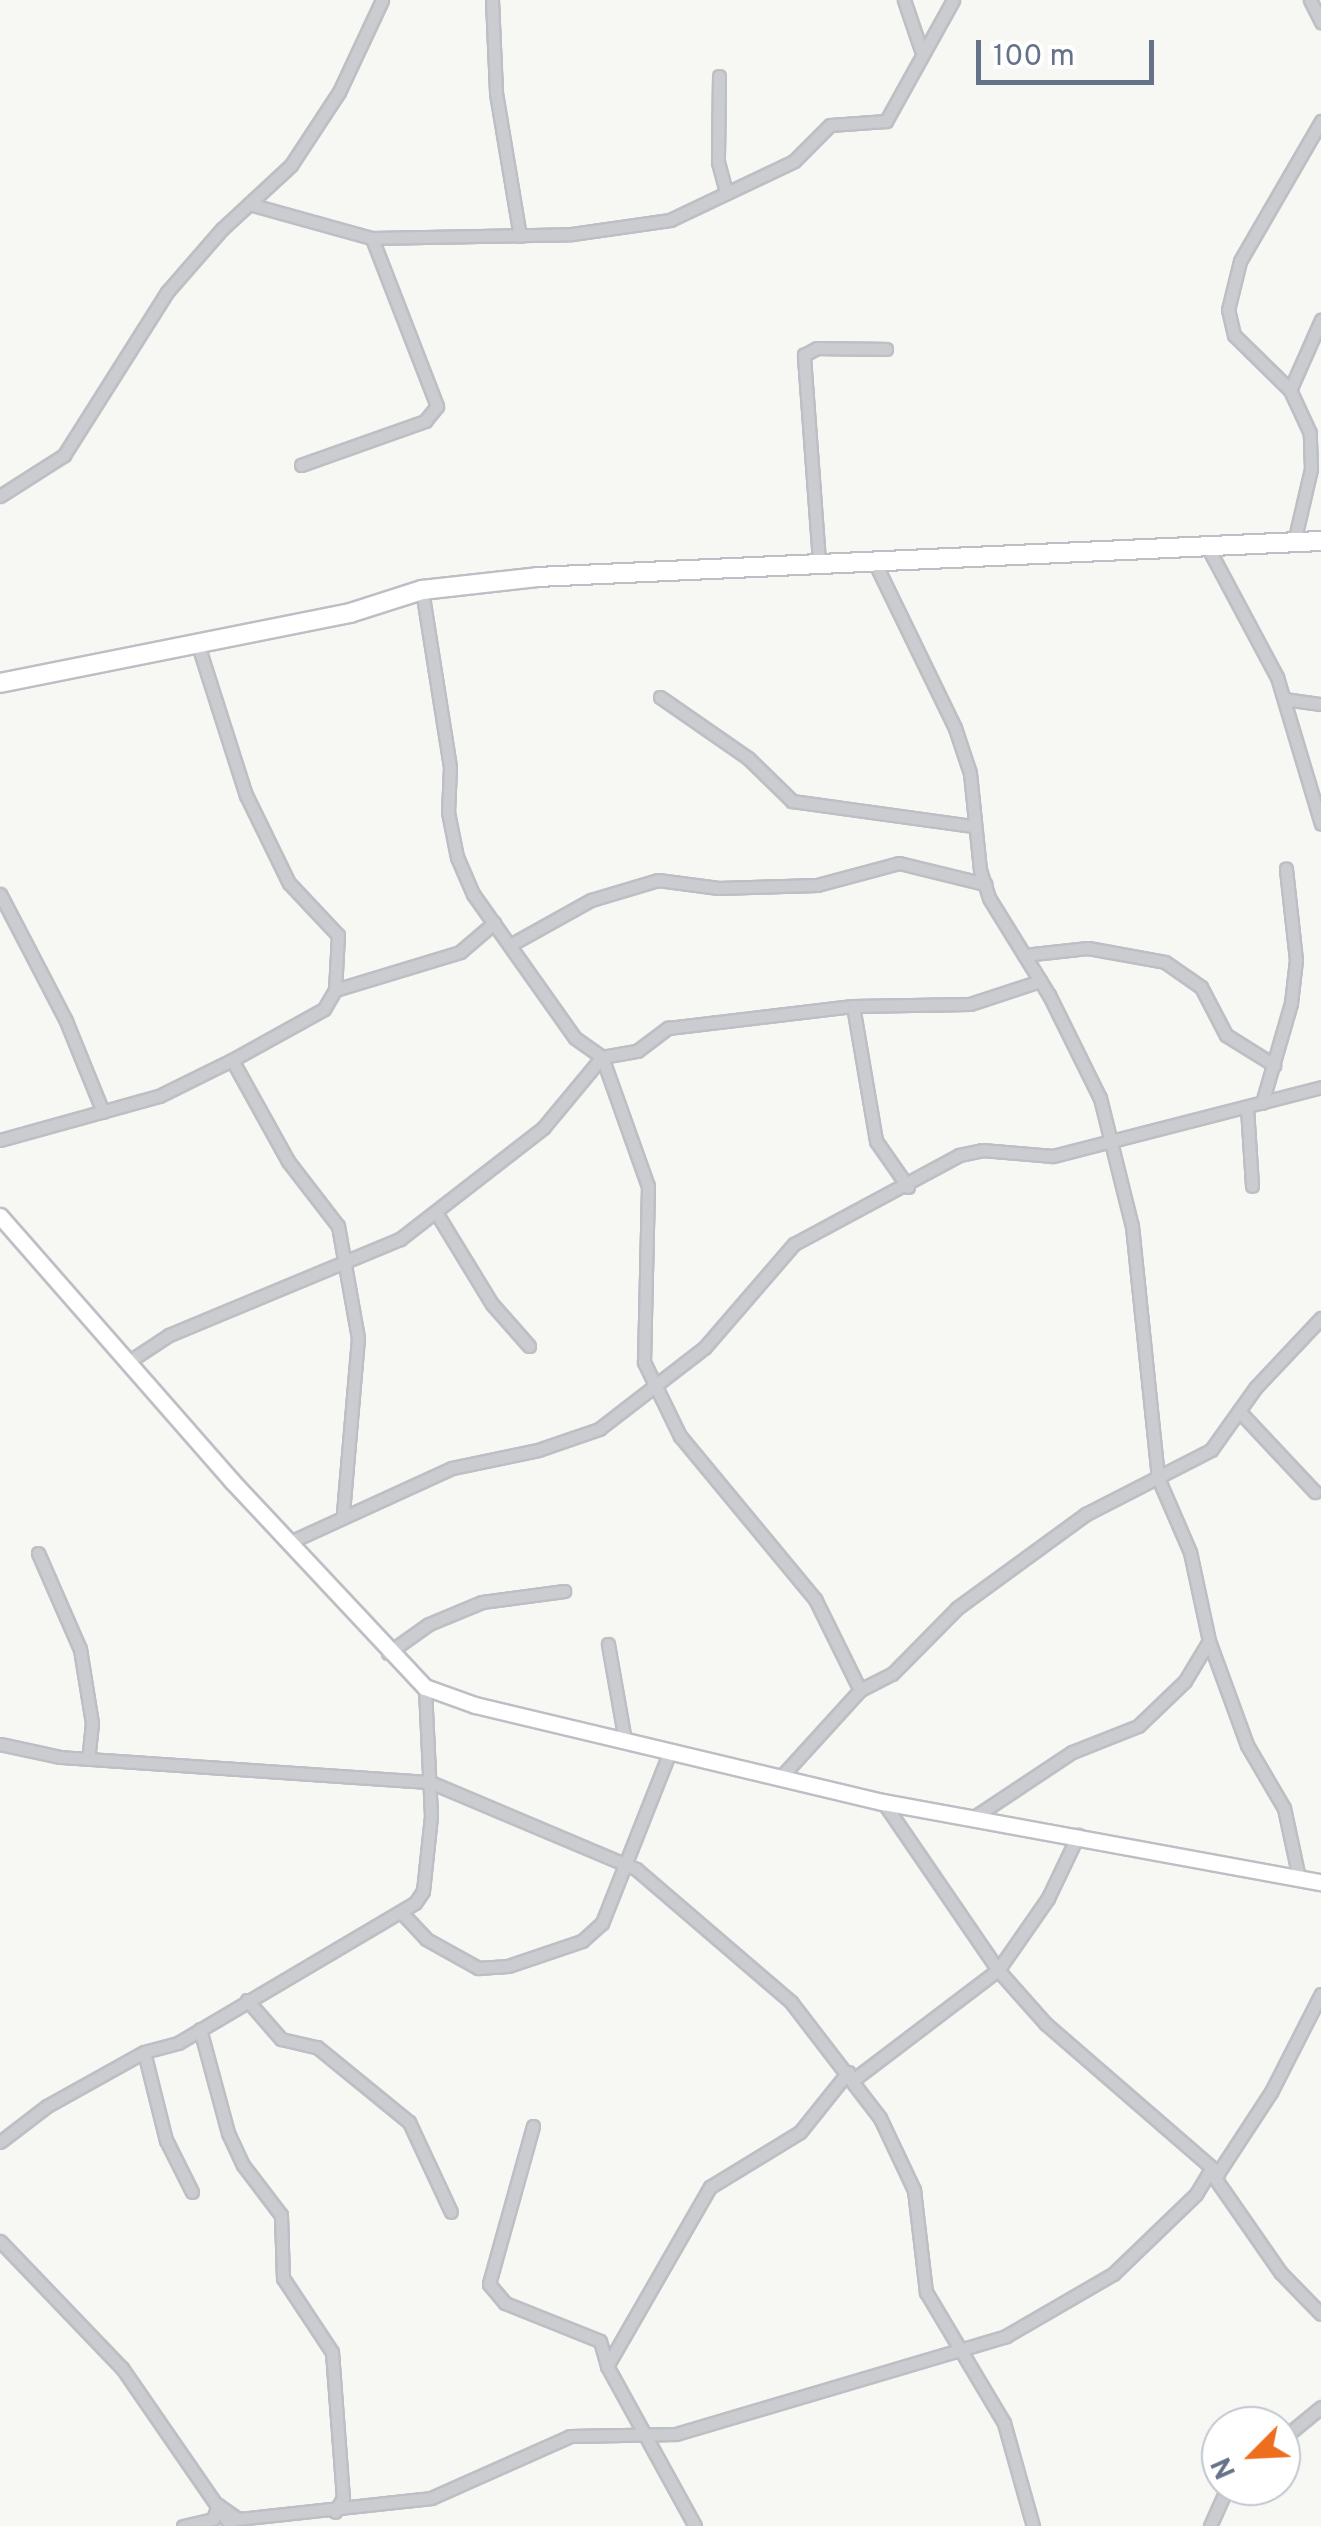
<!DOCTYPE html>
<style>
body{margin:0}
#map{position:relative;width:1321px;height:2526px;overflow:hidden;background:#f7f7f4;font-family:Overpass,sans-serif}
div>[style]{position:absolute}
.roads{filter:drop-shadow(2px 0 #bcbfc4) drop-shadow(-2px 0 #bcbfc4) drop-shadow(0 2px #bcbfc4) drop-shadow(0 -2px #bcbfc4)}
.street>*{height:11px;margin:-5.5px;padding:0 5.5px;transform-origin:5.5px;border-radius:5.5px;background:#caccd0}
.secondary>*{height:15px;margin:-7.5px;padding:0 7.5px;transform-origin:7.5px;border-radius:7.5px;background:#fff}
.primary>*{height:18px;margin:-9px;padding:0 9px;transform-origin:9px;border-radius:9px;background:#fff}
span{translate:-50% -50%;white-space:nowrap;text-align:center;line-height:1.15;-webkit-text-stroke:10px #fff;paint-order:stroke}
.north{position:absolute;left:1201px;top:2406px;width:100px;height:100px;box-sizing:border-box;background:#fff;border:2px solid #c1c7cf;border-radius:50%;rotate:246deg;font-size:28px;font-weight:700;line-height:40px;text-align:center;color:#657287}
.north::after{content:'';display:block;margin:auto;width:35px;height:45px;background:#ed6e1f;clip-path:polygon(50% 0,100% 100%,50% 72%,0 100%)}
.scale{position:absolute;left:976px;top:40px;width:178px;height:45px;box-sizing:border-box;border:5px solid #657287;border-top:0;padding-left:12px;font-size:30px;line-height:35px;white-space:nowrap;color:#657287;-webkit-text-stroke:8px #fff;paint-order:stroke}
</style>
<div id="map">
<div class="roads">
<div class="street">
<div style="left:492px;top:0;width:93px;rotate:87.5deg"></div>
<div style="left:496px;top:93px;width:145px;rotate:80.5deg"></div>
<div style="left:904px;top:0;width:53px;rotate:71.2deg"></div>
<div style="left:1310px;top:0;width:25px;rotate:63deg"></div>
<div style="left:719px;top:76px;width:86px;rotate:90.7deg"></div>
<div style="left:718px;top:162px;width:31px;rotate:75deg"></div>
<div style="left:249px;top:204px;width:128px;rotate:15.5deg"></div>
<div style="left:372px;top:238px;width:200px;rotate:-1.1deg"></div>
<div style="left:572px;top:234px;width:99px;rotate:-8.1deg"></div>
<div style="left:670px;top:220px;width:137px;rotate:-25.4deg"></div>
<div style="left:794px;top:161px;width:51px;rotate:-45deg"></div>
<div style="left:830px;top:125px;width:56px;rotate:-4.1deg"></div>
<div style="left:886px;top:121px;width:138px;rotate:-61deg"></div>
<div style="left:1290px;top:390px;width:77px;rotate:-66.1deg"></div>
<div style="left:301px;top:465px;width:132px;rotate:-19.5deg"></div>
<div style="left:425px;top:421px;width:19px;rotate:-51deg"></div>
<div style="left:437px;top:406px;width:180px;rotate:-111.2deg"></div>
<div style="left:0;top:496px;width:76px;rotate:-32.6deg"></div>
<div style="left:64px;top:455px;width:193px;rotate:-57.7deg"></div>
<div style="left:167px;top:292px;width:84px;rotate:-48.9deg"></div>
<div style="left:222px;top:229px;width:94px;rotate:-42.8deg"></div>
<div style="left:291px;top:165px;width:87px;rotate:-56.7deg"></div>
<div style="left:339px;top:92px;width:102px;rotate:-64.9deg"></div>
<div style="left:1294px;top:542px;width:75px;rotate:-76.9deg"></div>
<div style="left:1311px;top:469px;width:36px;rotate:-92deg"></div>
<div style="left:1310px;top:433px;width:47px;rotate:-114.9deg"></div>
<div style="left:1290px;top:390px;width:78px;rotate:-135.5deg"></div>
<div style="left:1234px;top:335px;width:26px;rotate:-103deg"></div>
<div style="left:1228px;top:310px;width:50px;rotate:-76.2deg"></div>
<div style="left:1240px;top:261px;width:162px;rotate:-59.9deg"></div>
<div style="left:1207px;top:546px;width:149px;rotate:61.9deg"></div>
<div style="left:1277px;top:677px;width:153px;rotate:73.3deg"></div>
<div style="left:873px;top:559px;width:188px;rotate:64.1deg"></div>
<div style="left:955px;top:728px;width:47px;rotate:71.6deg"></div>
<div style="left:970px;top:773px;width:98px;rotate:84.1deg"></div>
<div style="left:980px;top:870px;width:29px;rotate:72deg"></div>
<div style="left:989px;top:898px;width:114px;rotate:58.3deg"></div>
<div style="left:1049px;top:995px;width:115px;rotate:63.7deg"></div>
<div style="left:1100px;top:1098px;width:132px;rotate:76deg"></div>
<div style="left:1132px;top:1226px;width:253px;rotate:84.1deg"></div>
<div style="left:1158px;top:1478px;width:81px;rotate:66.6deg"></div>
<div style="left:1190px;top:1552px;width:91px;rotate:77.9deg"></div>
<div style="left:1209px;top:1641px;width:47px;rotate:121deg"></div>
<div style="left:1185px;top:1681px;width:65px;rotate:136.2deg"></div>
<div style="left:1138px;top:1726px;width:71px;rotate:158.5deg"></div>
<div style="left:1072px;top:1752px;width:118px;rotate:146.4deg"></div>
<div style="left:819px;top:561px;width:207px;rotate:-94.2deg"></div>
<div style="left:804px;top:355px;width:15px;rotate:-28deg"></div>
<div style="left:817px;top:348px;width:69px;rotate:0.8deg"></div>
<div style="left:422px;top:590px;width:179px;rotate:81deg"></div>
<div style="left:450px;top:767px;width:45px;rotate:92.5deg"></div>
<div style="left:448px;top:812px;width:46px;rotate:78.7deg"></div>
<div style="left:457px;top:857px;width:40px;rotate:66.6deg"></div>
<div style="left:473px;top:894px;width:176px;rotate:54.7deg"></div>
<div style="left:575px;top:1038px;width:33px;rotate:35deg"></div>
<div style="left:602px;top:1057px;width:137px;rotate:70.4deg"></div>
<div style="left:648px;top:1186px;width:176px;rotate:91.3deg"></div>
<div style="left:644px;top:1362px;width:82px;rotate:64.1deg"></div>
<div style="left:680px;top:1436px;width:212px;rotate:50.4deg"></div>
<div style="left:815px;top:1599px;width:102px;rotate:63.7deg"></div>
<div style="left:198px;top:645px;width:157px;rotate:72.3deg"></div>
<div style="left:246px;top:795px;width:98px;rotate:64deg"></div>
<div style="left:289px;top:883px;width:71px;rotate:46.7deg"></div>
<div style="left:338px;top:935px;width:55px;rotate:93.1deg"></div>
<div style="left:660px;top:697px;width:107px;rotate:34.7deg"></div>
<div style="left:748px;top:758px;width:62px;rotate:44.3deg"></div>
<div style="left:792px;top:801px;width:183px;rotate:7.9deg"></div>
<div style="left:1284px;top:699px;width:37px;rotate:8deg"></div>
<div style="left:0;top:894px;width:143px;rotate:62.5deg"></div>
<div style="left:66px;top:1021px;width:98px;rotate:67.9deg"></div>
<div style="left:510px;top:945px;width:93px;rotate:-29.1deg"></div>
<div style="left:591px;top:900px;width:70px;rotate:-16.6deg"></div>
<div style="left:658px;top:880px;width:61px;rotate:7.6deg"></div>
<div style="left:718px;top:888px;width:99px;rotate:-1.7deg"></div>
<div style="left:817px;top:885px;width:85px;rotate:-15deg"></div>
<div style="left:899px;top:863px;width:89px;rotate:13.7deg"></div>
<div style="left:1024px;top:955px;width:64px;rotate:-6.2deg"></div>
<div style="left:1088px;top:948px;width:78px;rotate:10.3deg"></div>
<div style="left:1165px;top:962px;width:44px;rotate:34.8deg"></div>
<div style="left:1201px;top:987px;width:54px;rotate:62.5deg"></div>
<div style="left:1226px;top:1035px;width:57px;rotate:32deg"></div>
<div style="left:853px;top:1006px;width:137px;rotate:80.3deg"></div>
<div style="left:876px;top:1141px;width:56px;rotate:55.2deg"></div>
<div style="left:1262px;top:1103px;width:104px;rotate:-73.8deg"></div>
<div style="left:1291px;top:1003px;width:43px;rotate:-83.4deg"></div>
<div style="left:1296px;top:960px;width:92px;rotate:-96.3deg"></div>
<div style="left:1247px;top:1108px;width:78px;rotate:86.3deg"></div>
<div style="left:0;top:1140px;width:165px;rotate:-15.5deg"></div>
<div style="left:159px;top:1096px;width:81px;rotate:-26.3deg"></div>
<div style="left:437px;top:1214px;width:105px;rotate:58.6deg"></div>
<div style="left:492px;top:1304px;width:56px;rotate:48.6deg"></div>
<div style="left:128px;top:1362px;width:49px;rotate:-33.4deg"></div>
<div style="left:169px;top:1335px;width:250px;rotate:-22.6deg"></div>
<div style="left:400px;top:1239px;width:181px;rotate:-37.8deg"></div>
<div style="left:543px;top:1128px;width:92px;rotate:-50.3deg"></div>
<div style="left:602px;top:1057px;width:36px;rotate:-10deg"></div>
<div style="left:637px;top:1051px;width:39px;rotate:-37deg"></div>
<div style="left:668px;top:1028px;width:186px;rotate:-6.8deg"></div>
<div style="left:853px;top:1006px;width:117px;rotate:-1deg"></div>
<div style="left:970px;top:1004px;width:74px;rotate:-18.2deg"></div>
<div style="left:1239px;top:1411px;width:111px;rotate:46.8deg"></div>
<div style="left:343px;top:1513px;width:176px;rotate:-85.1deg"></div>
<div style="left:358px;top:1338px;width:114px;rotate:-100.1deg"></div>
<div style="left:338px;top:1226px;width:82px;rotate:-127.6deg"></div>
<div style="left:288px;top:1161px;width:115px;rotate:-119deg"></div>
<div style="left:232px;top:1060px;width:105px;rotate:-29deg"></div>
<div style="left:324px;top:1009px;width:22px;rotate:-60deg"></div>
<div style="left:335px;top:990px;width:131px;rotate:-16.9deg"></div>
<div style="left:460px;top:952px;width:45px;rotate:-40.5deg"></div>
<div style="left:290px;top:1542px;width:178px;rotate:-24.6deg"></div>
<div style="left:452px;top:1468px;width:88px;rotate:-11.8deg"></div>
<div style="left:538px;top:1450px;width:65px;rotate:-19deg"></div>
<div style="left:599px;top:1429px;width:134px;rotate:-37.7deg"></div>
<div style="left:705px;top:1347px;width:136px;rotate:-49.2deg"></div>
<div style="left:794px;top:1244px;width:187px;rotate:-28.3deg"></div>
<div style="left:959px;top:1155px;width:24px;rotate:-12deg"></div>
<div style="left:982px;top:1150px;width:71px;rotate:4.8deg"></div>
<div style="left:1053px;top:1156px;width:277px;rotate:-14.4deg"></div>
<div style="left:38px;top:1553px;width:105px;rotate:66.4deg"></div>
<div style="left:80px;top:1649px;width:75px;rotate:80.8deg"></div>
<div style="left:92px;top:1723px;width:36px;rotate:96deg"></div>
<div style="left:1209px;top:1641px;width:111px;rotate:69.9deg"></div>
<div style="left:1247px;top:1745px;width:73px;rotate:59.6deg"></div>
<div style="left:1284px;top:1808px;width:72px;rotate:77.9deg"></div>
<div style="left:608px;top:1644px;width:97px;rotate:80deg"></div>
<div style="left:388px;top:1653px;width:50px;rotate:-35.3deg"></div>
<div style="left:429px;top:1624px;width:57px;rotate:-22.5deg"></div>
<div style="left:482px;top:1602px;width:83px;rotate:-7.6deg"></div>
<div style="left:0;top:1744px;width:61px;rotate:12.2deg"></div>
<div style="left:60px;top:1757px;width:371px;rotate:3.9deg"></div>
<div style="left:430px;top:1782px;width:224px;rotate:22.9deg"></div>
<div style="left:636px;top:1869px;width:204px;rotate:40.6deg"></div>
<div style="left:791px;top:2002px;width:146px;rotate:52.5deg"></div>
<div style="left:880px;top:2118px;width:80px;rotate:64.7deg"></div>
<div style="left:914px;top:2190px;width:103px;rotate:83.3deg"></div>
<div style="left:926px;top:2292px;width:152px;rotate:59.2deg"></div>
<div style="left:1004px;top:2423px;width:107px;rotate:74.3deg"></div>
<div style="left:780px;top:1778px;width:119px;rotate:-47.7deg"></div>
<div style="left:860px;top:1690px;width:36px;rotate:-27deg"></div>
<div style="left:892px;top:1674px;width:93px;rotate:-45.4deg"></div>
<div style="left:957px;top:1608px;width:160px;rotate:-36.1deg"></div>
<div style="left:1086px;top:1514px;width:140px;rotate:-27.1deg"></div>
<div style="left:1211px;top:1450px;width:77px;rotate:-54.5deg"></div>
<div style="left:1256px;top:1387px;width:95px;rotate:-46.7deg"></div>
<div style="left:883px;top:1802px;width:204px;rotate:55.6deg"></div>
<div style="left:998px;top:1970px;width:72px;rotate:48.4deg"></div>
<div style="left:1046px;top:2024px;width:228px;rotate:40.9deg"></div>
<div style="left:402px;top:1913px;width:35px;rotate:47deg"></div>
<div style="left:426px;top:1939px;width:60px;rotate:29.1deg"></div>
<div style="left:478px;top:1968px;width:30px;rotate:-4deg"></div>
<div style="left:508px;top:1966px;width:78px;rotate:-18.7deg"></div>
<div style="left:582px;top:1941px;width:27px;rotate:-42deg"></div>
<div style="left:602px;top:1923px;width:185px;rotate:-68.4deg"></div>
<div style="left:247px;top:2000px;width:52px;rotate:48.9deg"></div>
<div style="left:281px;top:2039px;width:37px;rotate:13deg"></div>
<div style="left:317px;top:2047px;width:119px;rotate:39.2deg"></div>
<div style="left:409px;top:2122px;width:99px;rotate:65deg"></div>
<div style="left:200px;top:2029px;width:108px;rotate:74.9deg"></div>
<div style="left:228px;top:2133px;width:35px;rotate:65deg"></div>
<div style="left:243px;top:2165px;width:63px;rotate:52.8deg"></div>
<div style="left:281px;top:2215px;width:63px;rotate:88.2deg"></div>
<div style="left:283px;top:2278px;width:89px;rotate:56.5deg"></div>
<div style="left:332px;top:2352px;width:146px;rotate:85.7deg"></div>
<div style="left:343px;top:2498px;width:16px;rotate:120deg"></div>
<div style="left:144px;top:2052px;width:91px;rotate:76deg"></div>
<div style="left:166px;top:2140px;width:58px;rotate:63.4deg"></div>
<div style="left:853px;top:2080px;width:182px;rotate:-37.2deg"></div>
<div style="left:998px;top:1970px;width:88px;rotate:-55.2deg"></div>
<div style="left:1048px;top:1898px;width:70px;rotate:-64.5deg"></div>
<div style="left:533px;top:2126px;width:164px;rotate:105.6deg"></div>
<div style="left:489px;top:2284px;width:25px;rotate:50deg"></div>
<div style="left:505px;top:2303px;width:102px;rotate:21.8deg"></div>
<div style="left:600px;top:2341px;width:26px;rotate:74deg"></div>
<div style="left:0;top:2142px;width:59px;rotate:-37.5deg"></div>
<div style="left:47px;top:2106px;width:111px;rotate:-29.1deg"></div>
<div style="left:144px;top:2052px;width:35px;rotate:-15deg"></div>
<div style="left:178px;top:2043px;width:275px;rotate:-30.6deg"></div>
<div style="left:415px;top:1903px;width:14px;rotate:-56deg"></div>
<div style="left:423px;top:1891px;width:75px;rotate:-83.9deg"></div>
<div style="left:431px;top:1816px;width:129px;rotate:-92.7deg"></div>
<div style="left:1210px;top:2171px;width:124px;rotate:55.2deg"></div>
<div style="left:1281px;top:2273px;width:57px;rotate:45.7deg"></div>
<div style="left:0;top:2241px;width:176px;rotate:46.2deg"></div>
<div style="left:122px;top:2368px;width:192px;rotate:55.4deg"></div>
<div style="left:1281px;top:2440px;width:52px;rotate:-39.5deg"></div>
<div style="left:183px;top:2526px;width:31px;rotate:-13deg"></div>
<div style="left:213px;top:2519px;width:15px;rotate:-70deg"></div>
<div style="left:218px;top:2505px;width:24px;rotate:35deg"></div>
<div style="left:238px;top:2519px;width:194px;rotate:-6.2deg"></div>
<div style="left:431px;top:2498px;width:152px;rotate:-24deg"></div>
<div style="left:570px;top:2436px;width:106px;rotate:-1.1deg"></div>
<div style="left:676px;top:2434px;width:344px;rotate:-16.5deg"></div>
<div style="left:1006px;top:2336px;width:124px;rotate:-30.1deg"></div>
<div style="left:1113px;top:2274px;width:115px;rotate:-43.9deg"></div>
<div style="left:1196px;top:2194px;width:27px;rotate:-59deg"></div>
<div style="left:1210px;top:2171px;width:8px;rotate:14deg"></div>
<div style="left:1218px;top:2173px;width:97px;rotate:-56.8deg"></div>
<div style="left:1271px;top:2092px;width:110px;rotate:-63deg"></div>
<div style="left:695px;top:2526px;width:183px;rotate:-118.8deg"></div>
<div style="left:607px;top:2366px;width:207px;rotate:-60.1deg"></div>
<div style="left:710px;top:2187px;width:105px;rotate:-31.4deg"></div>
<div style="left:800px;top:2132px;width:77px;rotate:-51.3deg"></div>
<div style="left:1210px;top:2526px;width:44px;rotate:-65.8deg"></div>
</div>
<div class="secondary">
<div style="left:0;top:1216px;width:352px;rotate:48.8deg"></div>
<div style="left:232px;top:1481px;width:282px;rotate:46.9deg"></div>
<div style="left:425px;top:1687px;width:53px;rotate:19.8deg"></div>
<div style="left:475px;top:1705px;width:419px;rotate:13.4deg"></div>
<div style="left:883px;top:1802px;width:445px;rotate:10.4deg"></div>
</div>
<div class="primary">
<div style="left:0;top:683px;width:357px;rotate:-11.3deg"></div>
<div style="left:350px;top:613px;width:76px;rotate:-17.7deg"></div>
<div style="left:422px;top:590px;width:116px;rotate:-6.4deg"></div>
<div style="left:537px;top:577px;width:785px;rotate:-2.63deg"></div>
</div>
</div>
<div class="north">N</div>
<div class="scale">100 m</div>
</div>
